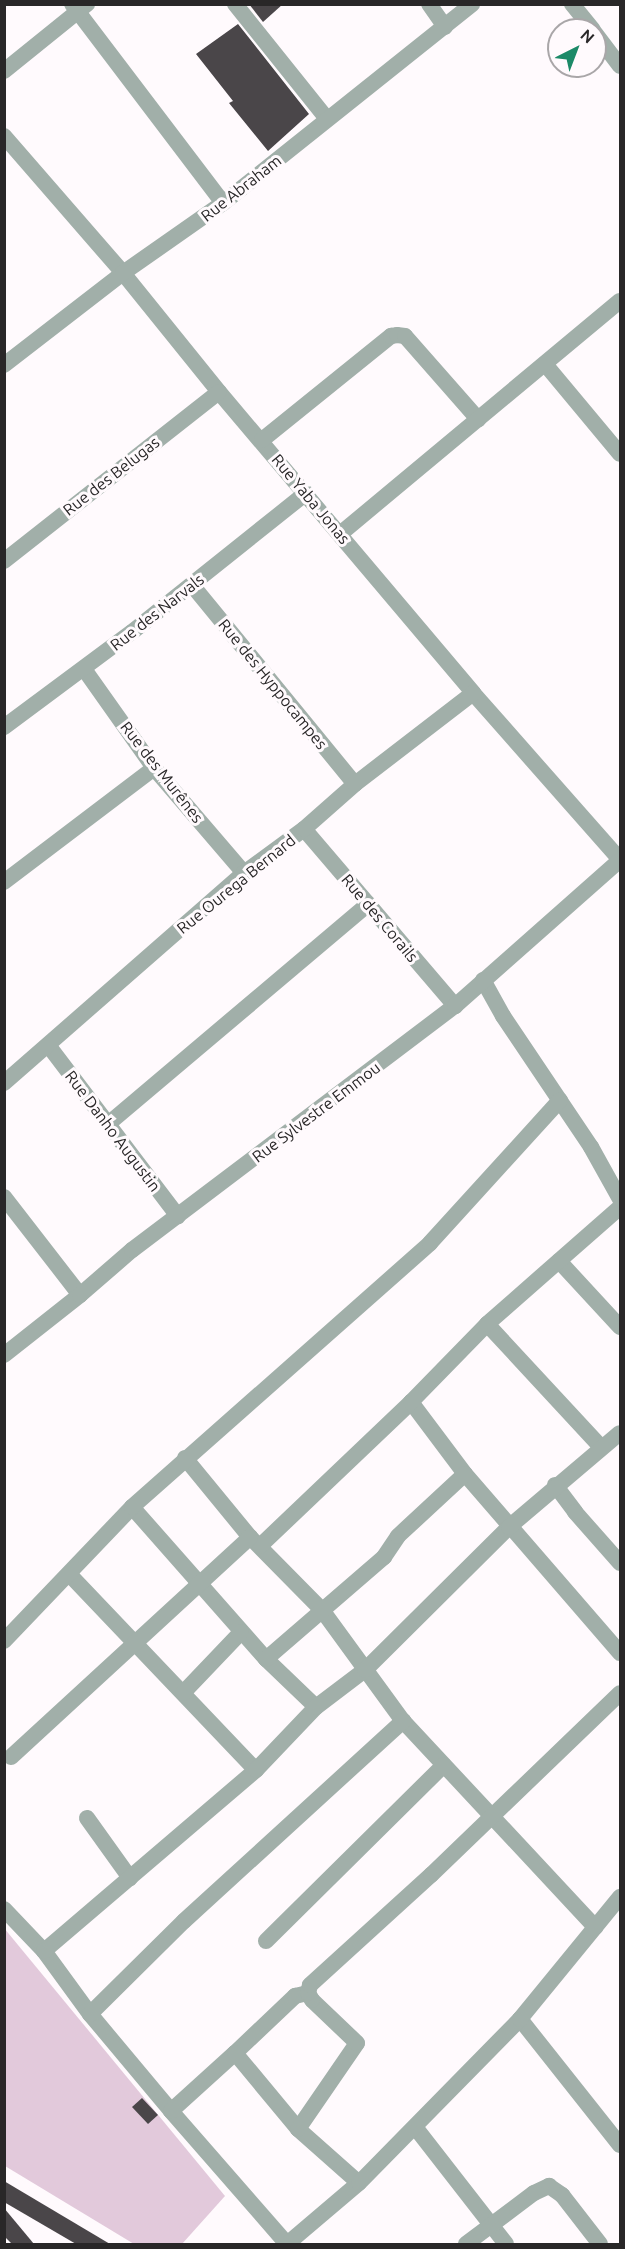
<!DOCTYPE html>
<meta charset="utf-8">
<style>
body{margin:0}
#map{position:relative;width:625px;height:2249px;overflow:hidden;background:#fffafd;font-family:Ubuntu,sans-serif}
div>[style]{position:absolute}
.green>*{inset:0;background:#e2c9db}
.building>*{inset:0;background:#4a4649}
.minor>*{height:16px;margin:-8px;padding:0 8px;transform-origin:8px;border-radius:8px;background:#a1afa9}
span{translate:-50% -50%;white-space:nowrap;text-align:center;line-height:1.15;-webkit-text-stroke:6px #fffafd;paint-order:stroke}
.street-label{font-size:16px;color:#292728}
.frame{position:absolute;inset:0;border:6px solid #292728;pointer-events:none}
.north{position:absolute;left:547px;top:18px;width:60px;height:60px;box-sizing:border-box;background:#fffafd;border:2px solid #a9a6a8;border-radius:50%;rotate:42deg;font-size:16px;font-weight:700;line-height:24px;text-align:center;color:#292728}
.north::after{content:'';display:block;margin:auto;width:21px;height:27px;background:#1c8a68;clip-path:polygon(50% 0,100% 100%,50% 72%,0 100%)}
</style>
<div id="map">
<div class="green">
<div style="clip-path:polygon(4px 1928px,225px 2196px,182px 2244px,134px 2244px,5px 2166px)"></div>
</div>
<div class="building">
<div style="clip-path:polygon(249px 4px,283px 4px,263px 22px)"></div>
<div style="clip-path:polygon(238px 24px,309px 114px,268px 151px,229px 103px,233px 101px,196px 54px)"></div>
<div style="clip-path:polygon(142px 2098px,158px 2115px,148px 2124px,132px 2107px)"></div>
<div style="clip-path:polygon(4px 2181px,110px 2244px,76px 2244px,4px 2202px)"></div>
<div style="clip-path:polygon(4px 2208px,34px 2244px,12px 2244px,4px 2236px)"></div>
</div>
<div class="minor">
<div style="left:72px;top:4px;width:250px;rotate:52.8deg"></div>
<div style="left:235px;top:4px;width:147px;rotate:51.3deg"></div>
<div style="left:429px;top:4px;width:28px;rotate:55deg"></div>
<div style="left:572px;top:4px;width:33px;rotate:51deg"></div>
<div style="left:595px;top:33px;width:41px;rotate:52.9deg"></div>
<div style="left:4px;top:71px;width:107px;rotate:-38.9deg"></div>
<div style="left:4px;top:136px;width:181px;rotate:49deg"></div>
<div style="left:123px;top:273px;width:153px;rotate:51.1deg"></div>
<div style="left:219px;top:392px;width:394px;rotate:49.8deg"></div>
<div style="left:473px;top:693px;width:222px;rotate:48.6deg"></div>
<div style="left:545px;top:364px;width:117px;rotate:50.2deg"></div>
<div style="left:4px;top:365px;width:150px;rotate:-37.7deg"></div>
<div style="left:123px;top:273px;width:122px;rotate:-35deg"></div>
<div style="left:223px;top:203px;width:319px;rotate:-38.6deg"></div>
<div style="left:262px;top:440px;width:166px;rotate:-38.9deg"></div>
<div style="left:391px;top:336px;width:6px;rotate:-9deg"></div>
<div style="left:397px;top:335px;width:8px;rotate:7deg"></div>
<div style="left:405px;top:336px;width:111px;rotate:48.7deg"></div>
<div style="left:340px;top:534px;width:364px;rotate:-39.8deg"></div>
<div style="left:4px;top:561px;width:273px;rotate:-38.2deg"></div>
<div style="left:192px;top:585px;width:257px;rotate:50.7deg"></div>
<div style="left:84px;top:669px;width:121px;rotate:54.7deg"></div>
<div style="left:154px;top:768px;width:138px;rotate:49.4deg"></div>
<div style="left:4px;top:727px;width:159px;rotate:-36.6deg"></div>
<div style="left:132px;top:632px;width:223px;rotate:-38.6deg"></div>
<div style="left:304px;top:829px;width:233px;rotate:49.5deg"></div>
<div style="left:4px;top:882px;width:188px;rotate:-37.2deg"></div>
<div style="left:483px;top:980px;width:41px;rotate:60.9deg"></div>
<div style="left:503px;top:1016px;width:158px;rotate:56.1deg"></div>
<div style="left:591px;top:1147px;width:60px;rotate:60.9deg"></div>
<div style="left:48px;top:1045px;width:215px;rotate:52.8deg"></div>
<div style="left:4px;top:1083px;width:319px;rotate:-41.2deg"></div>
<div style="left:244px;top:873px;width:74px;rotate:-36.3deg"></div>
<div style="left:304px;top:829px;width:68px;rotate:-41.4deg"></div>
<div style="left:355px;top:784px;width:149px;rotate:-37.6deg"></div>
<div style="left:108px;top:1124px;width:341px;rotate:-40.2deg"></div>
<div style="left:4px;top:1197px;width:124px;rotate:52.2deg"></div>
<div style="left:559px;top:1261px;width:90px;rotate:47.3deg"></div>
<div style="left:487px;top:1324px;width:168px;rotate:47.2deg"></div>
<div style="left:4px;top:1355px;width:97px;rotate:-38.3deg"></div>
<div style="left:80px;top:1295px;width:69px;rotate:-40.9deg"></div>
<div style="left:132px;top:1250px;width:405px;rotate:-37.1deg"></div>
<div style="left:455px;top:1006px;width:220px;rotate:-41.5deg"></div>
<div style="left:411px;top:1402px;width:90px;rotate:53.1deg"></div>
<div style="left:465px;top:1474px;width:237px;rotate:49.1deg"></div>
<div style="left:185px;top:1458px;width:102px;rotate:50.6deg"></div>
<div style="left:250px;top:1537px;width:103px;rotate:45.4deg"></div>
<div style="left:322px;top:1610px;width:137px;rotate:53.9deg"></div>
<div style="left:403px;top:1721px;width:282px;rotate:47deg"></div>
<div style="left:555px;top:1485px;width:34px;rotate:53deg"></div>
<div style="left:575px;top:1512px;width:68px;rotate:48.6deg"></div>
<div style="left:132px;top:1507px;width:203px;rotate:48.6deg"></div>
<div style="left:266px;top:1659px;width:69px;rotate:43.8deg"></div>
<div style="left:260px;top:1546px;width:209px;rotate:-43.6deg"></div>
<div style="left:411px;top:1402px;width:109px;rotate:-45.7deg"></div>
<div style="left:487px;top:1324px;width:177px;rotate:-41.3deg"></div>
<div style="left:70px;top:1575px;width:269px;rotate:46.4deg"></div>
<div style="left:4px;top:1641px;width:185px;rotate:-46.3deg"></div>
<div style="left:132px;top:1507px;width:398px;rotate:-41.5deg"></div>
<div style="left:430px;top:1243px;width:193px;rotate:-47.7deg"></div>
<div style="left:266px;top:1659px;width:156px;rotate:-40.8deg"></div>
<div style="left:384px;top:1557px;width:25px;rotate:-56deg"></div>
<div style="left:398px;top:1536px;width:91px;rotate:-42.8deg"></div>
<div style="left:183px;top:1693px;width:84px;rotate:-46.4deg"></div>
<div style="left:11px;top:1757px;width:325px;rotate:-42.6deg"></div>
<div style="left:87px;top:1818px;width:74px;rotate:54.4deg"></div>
<div style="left:4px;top:1909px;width:58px;rotate:46.4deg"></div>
<div style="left:44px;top:1951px;width:78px;rotate:53.9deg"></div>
<div style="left:90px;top:2014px;width:126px;rotate:50.1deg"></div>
<div style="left:171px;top:2111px;width:176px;rotate:48.9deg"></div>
<div style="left:266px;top:1941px;width:250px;rotate:-44.7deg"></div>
<div style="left:44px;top:1951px;width:279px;rotate:-40.5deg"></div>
<div style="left:256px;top:1770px;width:87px;rotate:-46.4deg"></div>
<div style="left:316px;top:1707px;width:61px;rotate:-37.1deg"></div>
<div style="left:365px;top:1670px;width:203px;rotate:-44.8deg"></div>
<div style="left:509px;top:1527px;width:145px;rotate:-40.3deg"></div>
<div style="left:90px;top:2014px;width:132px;rotate:-44.7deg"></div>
<div style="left:184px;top:1921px;width:297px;rotate:-42.4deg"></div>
<div style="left:520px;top:2019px;width:161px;rotate:51.6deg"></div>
<div style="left:235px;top:2053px;width:83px;rotate:-43.5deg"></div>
<div style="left:295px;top:1996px;width:13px;rotate:-13deg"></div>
<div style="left:171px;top:2111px;width:86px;rotate:-42.2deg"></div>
<div style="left:235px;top:2053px;width:99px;rotate:50.3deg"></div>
<div style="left:298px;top:2129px;width:81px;rotate:41.5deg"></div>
<div style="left:415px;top:2127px;width:148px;rotate:52.1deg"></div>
<div style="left:298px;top:2129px;width:104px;rotate:-55.5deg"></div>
<div style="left:357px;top:2043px;width:62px;rotate:-136.3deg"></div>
<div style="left:312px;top:2000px;width:8px;rotate:-120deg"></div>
<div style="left:308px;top:1993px;width:8px;rotate:-76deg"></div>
<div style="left:310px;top:1985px;width:164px;rotate:-42.3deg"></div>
<div style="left:431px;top:1875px;width:262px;rotate:-43.9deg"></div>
<div style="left:287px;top:2244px;width:94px;rotate:-40.3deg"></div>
<div style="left:359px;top:2183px;width:230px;rotate:-45.5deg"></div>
<div style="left:520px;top:2019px;width:158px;rotate:-50.7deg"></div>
<div style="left:466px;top:2244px;width:85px;rotate:-36.9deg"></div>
<div style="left:534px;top:2193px;width:17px;rotate:-25deg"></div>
<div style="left:549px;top:2186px;width:16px;rotate:35deg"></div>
<div style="left:562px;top:2195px;width:62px;rotate:52.2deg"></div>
</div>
<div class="street-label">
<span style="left:241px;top:188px;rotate:-38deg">Rue Abraham</span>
<span style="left:111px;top:476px;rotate:-38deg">Rue des Belugas</span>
<span style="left:311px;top:499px;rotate:50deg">Rue Yaba Jonas</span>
<span style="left:157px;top:612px;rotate:-38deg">Rue des Narvals</span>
<span style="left:273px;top:684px;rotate:51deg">Rue des Hyppocampes</span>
<span style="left:162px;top:772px;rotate:52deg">Rue des Murênes</span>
<span style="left:236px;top:884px;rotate:-39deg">Rue Ourega Bernard</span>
<span style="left:380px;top:918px;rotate:50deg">Rue des Corails</span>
<span style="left:316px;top:1112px;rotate:-37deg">Rue Sylvestre Emmou</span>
<span style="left:113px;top:1131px;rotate:53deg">Rue Danho Augustin</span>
</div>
<div class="frame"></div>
<div class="north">N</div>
</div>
